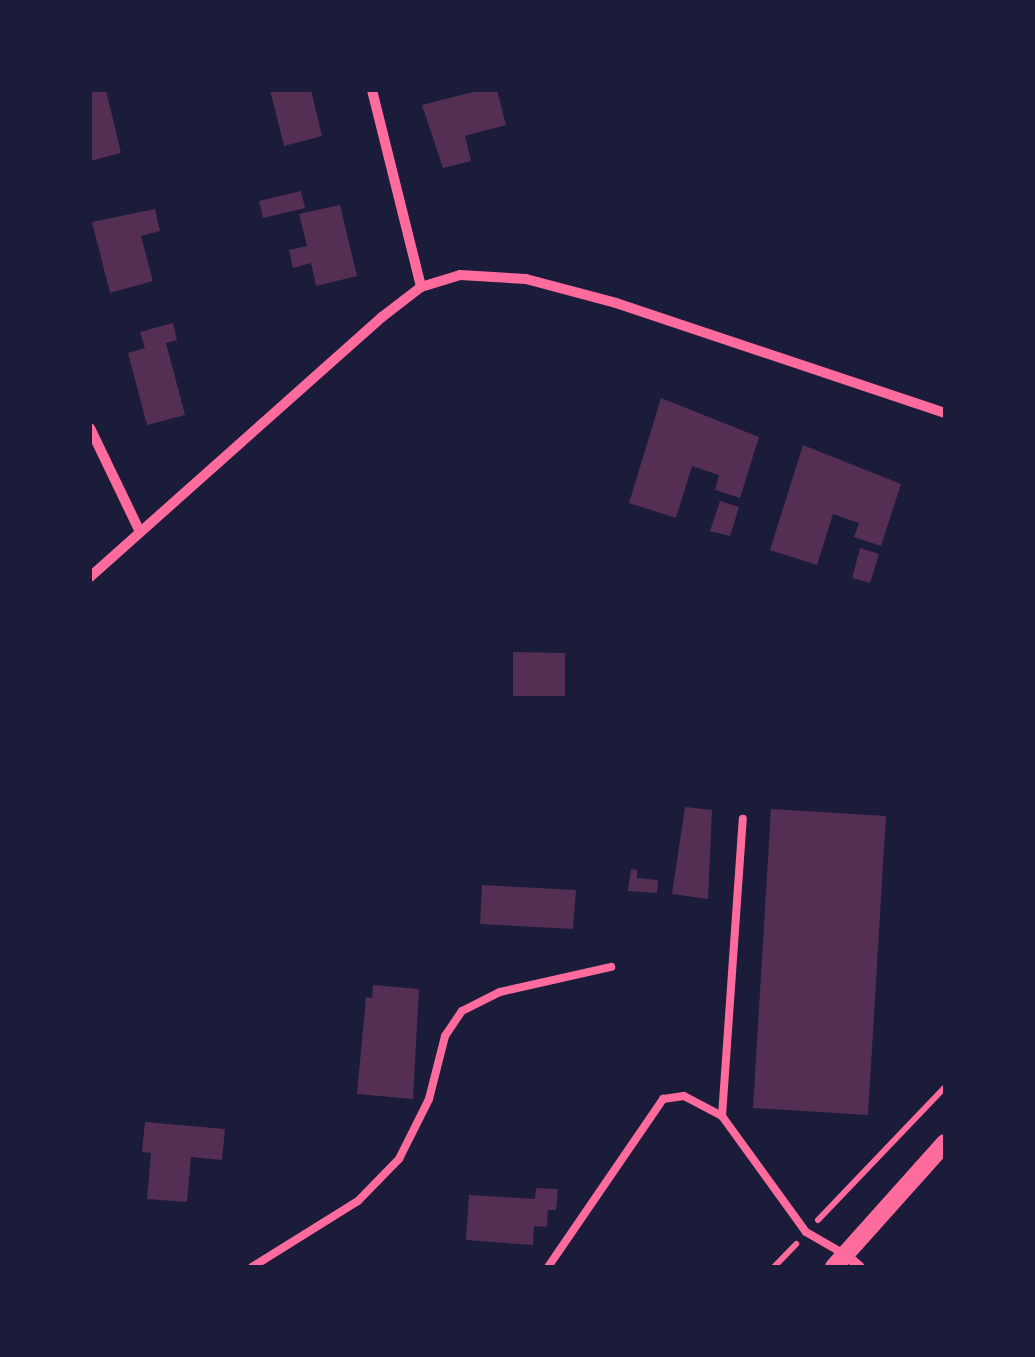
<!DOCTYPE html>
<style>
body{margin:0}
#map{position:relative;width:1035px;height:1357px;overflow:hidden;background:#1b1b3a;font-family:"Fira Sans Condensed",sans-serif}
div>[style]{position:absolute}
.building>*{inset:0;background:#542f53}
.path>*{height:6px;margin:-3px;padding:0 3px;transform-origin:3px;border-radius:3px;background:#ff6b9d}
.service>*{height:8px;margin:-4px;padding:0 4px;transform-origin:4px;border-radius:4px;background:#ff6b9d}
.minor>*{height:10px;margin:-5px;padding:0 5px;transform-origin:5px;border-radius:5px;background:#ff6b9d}
.tertiary>*{height:18px;margin:-9px;padding:0 9px;transform-origin:9px;border-radius:9px;background:#ff6b9d}
span{translate:-50% -50%;white-space:nowrap;text-align:center;line-height:1.15;-webkit-text-stroke:10px #1b1b3a;paint-order:stroke}
.frame{position:absolute;inset:0;border:92px solid #1b1b3a;pointer-events:none}
</style>
<div id="map">
<div class="building">
<div style="clip-path:polygon(90px 90px,106px 90px,121px 153px,90px 161px)"></div>
<div style="clip-path:polygon(270px 90px,311px 90px,322px 136px,284px 146px)"></div>
<div style="clip-path:polygon(481px 90px,497px 90px,506px 125px,465px 136px,471px 161px,443px 168px,422px 105px)"></div>
<div style="clip-path:polygon(301px 191px,305px 208px,263px 218px,259px 201px)"></div>
<div style="clip-path:polygon(340px 205px,357px 276px,316px 286px,311px 263px,293px 268px,289px 250px,307px 246px,299px 214px)"></div>
<div style="clip-path:polygon(155px 209px,160px 231px,141px 236px,153px 281px,110px 293px,92px 222px)"></div>
<div style="clip-path:polygon(173px 323px,177px 340px,166px 343px,185px 415px,147px 425px,128px 353px,145px 348px,140px 332px)"></div>
<div style="clip-path:polygon(661px 398px,759px 437px,740px 498px,715px 490px,719px 475px,692px 466px,676px 518px,629px 503px)"></div>
<div style="clip-path:polygon(803px 445px,901px 484px,881px 546px,854px 537px,859px 523px,833px 514px,817px 565px,770px 550px)"></div>
<div style="clip-path:polygon(720px 501px,739px 507px,730px 536px,710px 531px)"></div>
<div style="clip-path:polygon(860px 548px,879px 554px,870px 583px,852px 578px)"></div>
<div style="clip-path:polygon(513px 652px,565px 653px,565px 696px,513px 696px)"></div>
<div style="clip-path:polygon(685px 807px,712px 810px,708px 899px,672px 894px)"></div>
<div style="clip-path:polygon(771px 809px,886px 816px,868px 1115px,753px 1108px)"></div>
<div style="clip-path:polygon(631px 869px,637px 870px,637px 878px,658px 880px,657px 893px,628px 891px)"></div>
<div style="clip-path:polygon(482px 885px,576px 890px,573px 929px,480px 924px)"></div>
<div style="clip-path:polygon(373px 985px,419px 989px,413px 1099px,357px 1094px,366px 997px,372px 998px)"></div>
<div style="clip-path:polygon(145px 1122px,225px 1129px,222px 1160px,191px 1157px,187px 1202px,147px 1199px,151px 1153px,142px 1152px)"></div>
<div style="clip-path:polygon(536px 1188px,558px 1189px,556px 1210px,548px 1210px,547px 1227px,534px 1226px,533px 1245px,466px 1240px,469px 1195px,535px 1199px)"></div>
</div>
<div class="path">
<div style="left:818px;top:1220px;width:184px;rotate:-46.3deg"></div>
<div style="left:774px;top:1267px;width:32px;rotate:-46deg"></div>
</div>
<div class="service">
<div style="left:722px;top:1116px;width:298px;rotate:-86deg"></div>
<div style="left:252px;top:1267px;width:125px;rotate:-31.9deg"></div>
<div style="left:358px;top:1201px;width:59px;rotate:-45.7deg"></div>
<div style="left:399px;top:1159px;width:67px;rotate:-63.4deg"></div>
<div style="left:429px;top:1099px;width:65px;rotate:-75.7deg"></div>
<div style="left:445px;top:1036px;width:30px;rotate:-56deg"></div>
<div style="left:462px;top:1011px;width:42px;rotate:-26.6deg"></div>
<div style="left:500px;top:992px;width:114px;rotate:-12.7deg"></div>
<div style="left:548px;top:1267px;width:204px;rotate:-55.6deg"></div>
<div style="left:663px;top:1099px;width:21px;rotate:-8deg"></div>
<div style="left:684px;top:1096px;width:43px;rotate:27.8deg"></div>
<div style="left:722px;top:1116px;width:143px;rotate:54.1deg"></div>
<div style="left:806px;top:1232px;width:46px;rotate:29.9deg"></div>
</div>
<div class="minor">
<div style="left:372px;top:90px;width:203px;rotate:76deg"></div>
<div style="left:90px;top:428px;width:115px;rotate:64.3deg"></div>
<div style="left:90px;top:577px;width:391px;rotate:-41.7deg"></div>
<div style="left:382px;top:317px;width:49px;rotate:-37.6deg"></div>
<div style="left:421px;top:287px;width:41px;rotate:-17.1deg"></div>
<div style="left:460px;top:275px;width:66px;rotate:3.5deg"></div>
<div style="left:526px;top:279px;width:93px;rotate:14.9deg"></div>
<div style="left:616px;top:303px;width:347px;rotate:18.5deg"></div>
<div style="left:846px;top:1255px;width:18px;rotate:41deg"></div>
</div>
<div class="tertiary">
<div style="left:834px;top:1267px;width:166px;rotate:-48.2deg"></div>
</div>
<div class="frame"></div>
</div>
